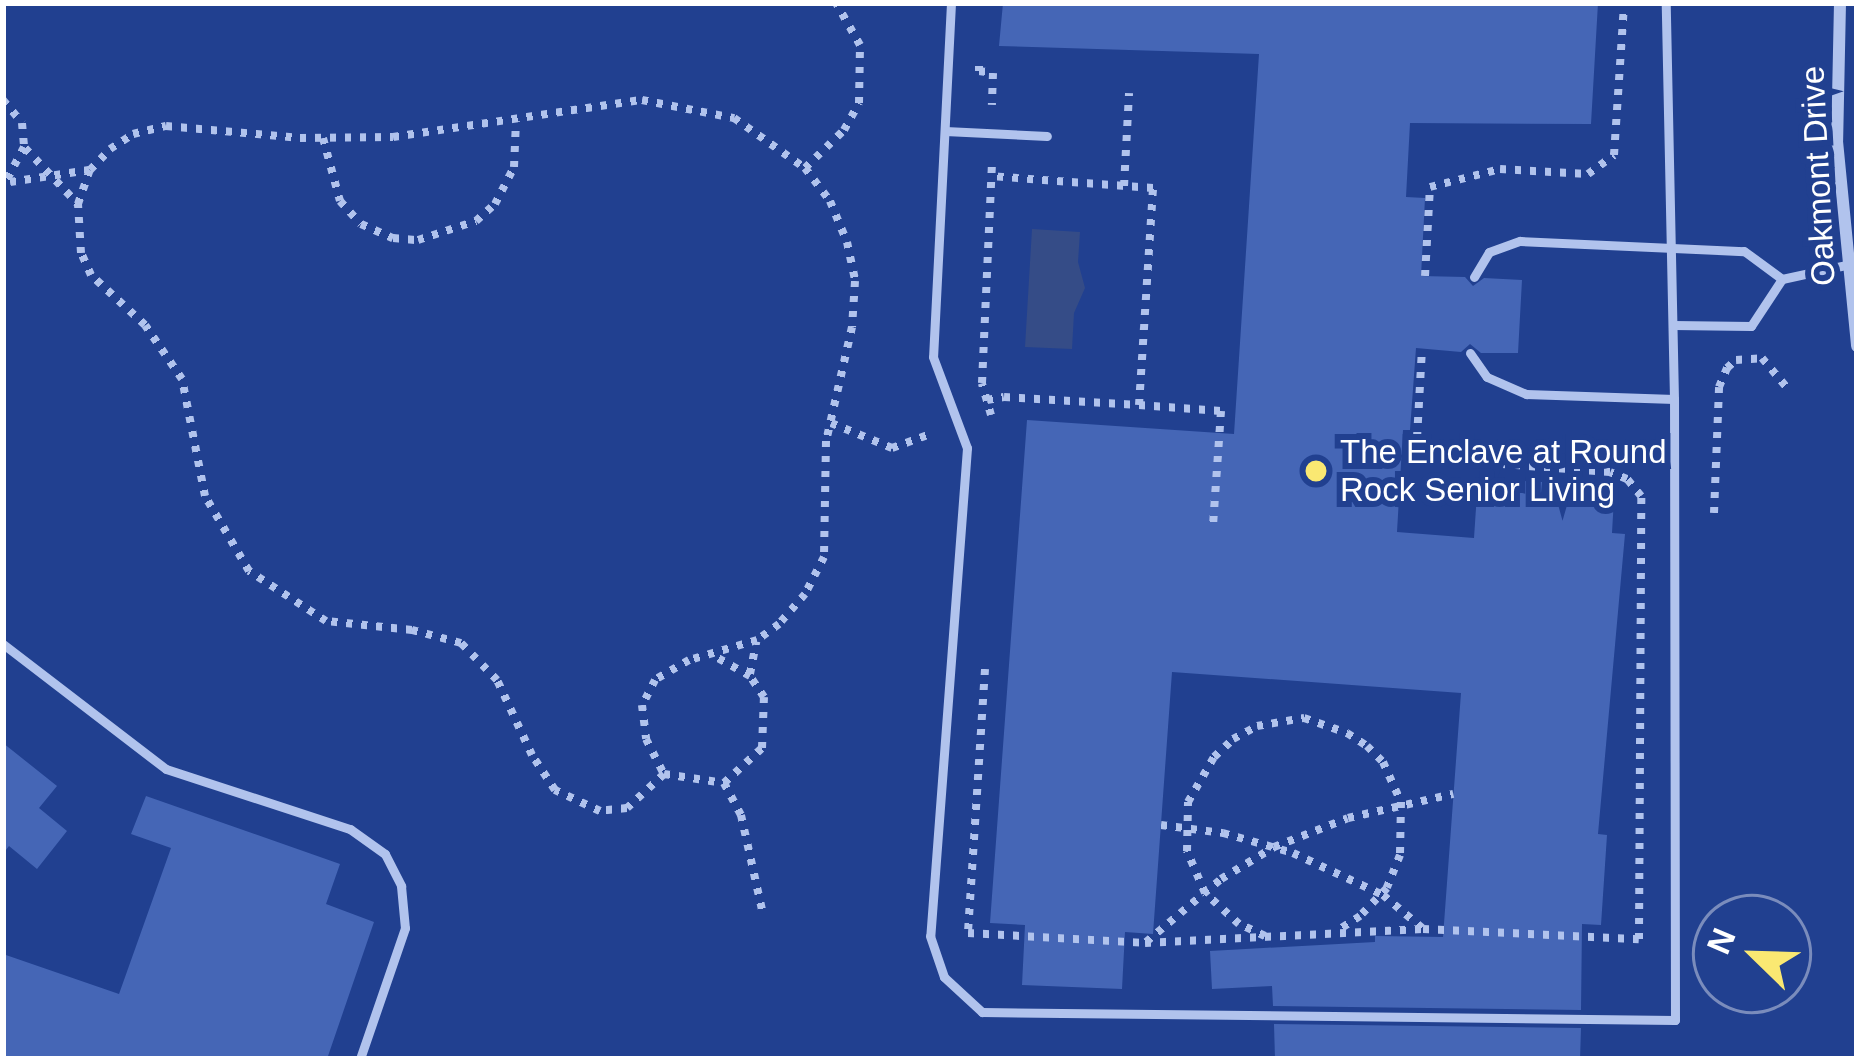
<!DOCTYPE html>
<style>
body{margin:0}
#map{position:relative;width:1860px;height:1062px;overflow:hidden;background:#214090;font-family:Arial,sans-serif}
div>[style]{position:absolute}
.water>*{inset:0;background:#354c87}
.building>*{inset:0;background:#4566b6}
.path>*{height:8px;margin-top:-4px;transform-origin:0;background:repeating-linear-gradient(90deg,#b1c3ed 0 6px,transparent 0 15px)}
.service>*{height:9px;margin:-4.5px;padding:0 4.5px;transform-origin:4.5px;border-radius:4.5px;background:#b1c3ed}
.minor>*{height:12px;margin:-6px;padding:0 6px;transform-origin:6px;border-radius:6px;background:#b1c3ed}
.dots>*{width:33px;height:33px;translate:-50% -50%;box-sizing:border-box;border:6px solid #214090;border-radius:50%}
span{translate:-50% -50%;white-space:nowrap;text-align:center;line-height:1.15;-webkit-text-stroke:12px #214090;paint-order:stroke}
.street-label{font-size:33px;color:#fff}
.poi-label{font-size:33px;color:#fff}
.left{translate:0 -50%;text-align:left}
.frame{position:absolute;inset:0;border:6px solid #fff;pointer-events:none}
.north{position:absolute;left:1692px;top:894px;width:120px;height:120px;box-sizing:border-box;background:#214090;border:3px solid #7a8cbc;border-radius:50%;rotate:293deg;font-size:33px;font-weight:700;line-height:48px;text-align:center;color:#fff}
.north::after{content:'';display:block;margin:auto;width:42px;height:54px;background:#fae872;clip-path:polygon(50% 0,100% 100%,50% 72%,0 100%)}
</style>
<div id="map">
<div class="water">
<div style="clip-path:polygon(1032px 229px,1080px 232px,1078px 262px,1085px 288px,1074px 313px,1072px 349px,1025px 347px)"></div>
</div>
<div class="building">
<div style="clip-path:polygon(1003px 3px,1598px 3px,1591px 124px,1410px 123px,1406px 197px,1425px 198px,1421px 276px,1465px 277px,1473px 286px,1484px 278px,1522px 280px,1518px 353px,1481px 353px,1470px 344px,1461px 352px,1416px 348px,1410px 430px,1403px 430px,1397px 532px,1474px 538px,1478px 478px,1542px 482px,1541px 493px,1614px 498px,1612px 533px,1625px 534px,1598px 834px,1607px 835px,1601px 925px,1582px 924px,1581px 1010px,1273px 1006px,1272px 986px,1212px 989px,1210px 951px,1375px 942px,1375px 936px,1443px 937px,1461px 693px,1172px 672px,1153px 934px,1125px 932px,1122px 989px,1022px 985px,1025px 925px,990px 923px,1027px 420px,1234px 434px,1259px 54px,999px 46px)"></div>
<div style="clip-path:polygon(3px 743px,57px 786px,39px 808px,67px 831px,37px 869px,9px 846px,3px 854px)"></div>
<div style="clip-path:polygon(146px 796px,340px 864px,326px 904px,374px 922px,327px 1059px,3px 1059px,3px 954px,119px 994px,171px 848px,131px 834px)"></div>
<div style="clip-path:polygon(1274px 1024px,1581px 1028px,1580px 1059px,1275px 1059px)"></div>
</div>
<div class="path">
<div style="left:979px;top:66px;width:5px;rotate:90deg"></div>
<div style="left:979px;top:71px;width:14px;rotate:8deg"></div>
<div style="left:993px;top:73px;width:32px;rotate:92deg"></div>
<div style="left:3px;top:100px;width:30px;rotate:50deg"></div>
<div style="left:22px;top:123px;width:24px;rotate:85deg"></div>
<div style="left:24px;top:147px;width:45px;rotate:117.7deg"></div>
<div style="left:642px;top:100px;width:94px;rotate:11.1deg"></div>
<div style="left:734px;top:118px;width:87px;rotate:35.2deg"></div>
<div style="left:805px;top:168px;width:41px;rotate:52.9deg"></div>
<div style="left:830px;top:201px;width:44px;rotate:67.5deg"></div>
<div style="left:847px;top:242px;width:40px;rotate:78deg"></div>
<div style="left:855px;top:281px;width:46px;rotate:93.7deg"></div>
<div style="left:852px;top:327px;width:117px;rotate:102.8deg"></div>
<div style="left:826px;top:441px;width:116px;rotate:91deg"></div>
<div style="left:824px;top:557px;width:42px;rotate:117.2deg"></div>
<div style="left:805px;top:594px;width:40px;rotate:131deg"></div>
<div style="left:779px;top:624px;width:27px;rotate:144deg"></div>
<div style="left:757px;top:640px;width:71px;rotate:163.6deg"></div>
<div style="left:689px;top:660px;width:39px;rotate:150deg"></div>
<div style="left:655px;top:680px;width:28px;rotate:117deg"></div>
<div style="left:642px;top:705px;width:34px;rotate:83deg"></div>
<div style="left:646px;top:739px;width:39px;rotate:63deg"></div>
<div style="left:664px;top:774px;width:50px;rotate:137.4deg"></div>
<div style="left:627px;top:808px;width:27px;rotate:174deg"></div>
<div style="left:600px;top:811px;width:50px;rotate:-155deg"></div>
<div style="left:555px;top:790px;width:42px;rotate:-123.3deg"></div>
<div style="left:532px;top:755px;width:83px;rotate:-115deg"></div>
<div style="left:497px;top:680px;width:52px;rotate:-134.2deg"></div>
<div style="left:461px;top:643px;width:51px;rotate:-165.1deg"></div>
<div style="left:412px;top:630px;width:86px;rotate:-174deg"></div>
<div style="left:326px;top:621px;width:92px;rotate:-147deg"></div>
<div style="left:249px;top:571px;width:87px;rotate:-120.4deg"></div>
<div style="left:205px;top:496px;width:119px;rotate:-101.1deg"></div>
<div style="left:182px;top:379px;width:65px;rotate:-124.4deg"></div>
<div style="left:145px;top:325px;width:74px;rotate:-137.2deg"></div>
<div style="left:91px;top:275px;width:24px;rotate:-114deg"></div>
<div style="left:81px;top:253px;width:49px;rotate:-93.5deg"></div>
<div style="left:78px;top:204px;width:36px;rotate:-71deg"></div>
<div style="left:90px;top:170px;width:29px;rotate:-46deg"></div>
<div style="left:110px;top:149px;width:27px;rotate:-33deg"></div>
<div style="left:133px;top:134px;width:34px;rotate:-14deg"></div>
<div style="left:166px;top:126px;width:135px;rotate:5.1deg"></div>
<div style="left:300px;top:138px;width:93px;rotate:-0.6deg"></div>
<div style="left:393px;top:137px;width:252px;rotate:-8.5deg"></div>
<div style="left:323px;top:138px;width:65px;rotate:74.9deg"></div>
<div style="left:340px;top:201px;width:31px;rotate:48deg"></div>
<div style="left:361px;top:224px;width:35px;rotate:24deg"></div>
<div style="left:393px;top:238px;width:25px;rotate:5deg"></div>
<div style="left:418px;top:240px;width:61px;rotate:-18.1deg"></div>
<div style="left:476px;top:221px;width:25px;rotate:-42deg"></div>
<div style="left:495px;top:204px;width:42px;rotate:-62.8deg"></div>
<div style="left:514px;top:167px;width:46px;rotate:-87.5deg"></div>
<div style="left:25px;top:148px;width:77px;rotate:46.6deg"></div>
<div style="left:805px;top:168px;width:54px;rotate:-44.3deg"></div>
<div style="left:844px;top:130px;width:31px;rotate:-61deg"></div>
<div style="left:859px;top:103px;width:58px;rotate:-89deg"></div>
<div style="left:860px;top:45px;width:48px;rotate:-119.7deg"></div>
<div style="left:10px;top:182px;width:80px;rotate:-8.6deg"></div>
<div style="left:1124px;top:186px;width:93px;rotate:-86.9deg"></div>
<div style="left:1425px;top:276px;width:89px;rotate:-86.8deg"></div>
<div style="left:1430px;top:187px;width:72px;rotate:-14.4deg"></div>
<div style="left:1500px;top:169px;width:88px;rotate:3.3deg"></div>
<div style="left:1588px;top:174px;width:32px;rotate:-36deg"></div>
<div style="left:1614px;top:155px;width:152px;rotate:-86.2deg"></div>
<div style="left:987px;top:400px;width:17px;rotate:-10deg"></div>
<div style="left:1004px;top:397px;width:135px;rotate:3.4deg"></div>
<div style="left:1139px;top:405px;width:217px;rotate:-86.3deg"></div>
<div style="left:1153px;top:188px;width:162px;rotate:-175.8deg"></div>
<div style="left:1139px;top:405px;width:82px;rotate:4.2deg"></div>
<div style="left:1221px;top:411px;width:114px;rotate:94deg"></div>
<div style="left:991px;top:415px;width:33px;rotate:-106deg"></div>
<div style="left:982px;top:383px;width:221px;rotate:-87.4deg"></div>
<div style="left:831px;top:423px;width:66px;rotate:22.3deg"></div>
<div style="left:892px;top:448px;width:38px;rotate:-20deg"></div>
<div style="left:1714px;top:513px;width:126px;rotate:-87.7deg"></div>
<div style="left:1719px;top:387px;width:21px;rotate:-67deg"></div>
<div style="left:1727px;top:368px;width:12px;rotate:-42deg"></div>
<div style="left:1736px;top:360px;width:26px;rotate:-4deg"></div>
<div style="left:1762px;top:358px;width:38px;rotate:50deg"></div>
<div style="left:985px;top:669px;width:265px;rotate:93.7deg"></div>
<div style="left:968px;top:933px;width:177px;rotate:3.2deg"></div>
<div style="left:1145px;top:943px;width:278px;rotate:-2.9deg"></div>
<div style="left:1423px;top:929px;width:216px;rotate:2.7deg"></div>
<div style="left:1639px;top:939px;width:443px;rotate:-89.7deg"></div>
<div style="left:1641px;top:496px;width:22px;rotate:-129deg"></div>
<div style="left:1627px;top:479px;width:18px;rotate:-158deg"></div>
<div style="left:1610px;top:472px;width:135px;rotate:-175.8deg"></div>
<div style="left:1475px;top:462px;width:63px;rotate:-157.5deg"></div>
<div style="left:1417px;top:438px;width:89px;rotate:-86.8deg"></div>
<div style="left:750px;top:674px;width:33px;rotate:-79deg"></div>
<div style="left:664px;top:774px;width:61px;rotate:8.5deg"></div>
<div style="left:724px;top:783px;width:52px;rotate:-42.6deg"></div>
<div style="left:762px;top:748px;width:51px;rotate:-87.8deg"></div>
<div style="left:764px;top:697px;width:25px;rotate:-124deg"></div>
<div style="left:750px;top:676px;width:41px;rotate:-150.9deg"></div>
<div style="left:724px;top:783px;width:36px;rotate:62deg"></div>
<div style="left:741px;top:815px;width:101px;rotate:77.5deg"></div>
<div style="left:1161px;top:825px;width:63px;rotate:7.4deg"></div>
<div style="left:1223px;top:833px;width:73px;rotate:15.9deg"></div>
<div style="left:1293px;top:853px;width:99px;rotate:25deg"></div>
<div style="left:1383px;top:895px;width:51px;rotate:40.2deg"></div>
<div style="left:1265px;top:936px;width:29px;rotate:-155deg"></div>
<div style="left:1239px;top:924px;width:46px;rotate:-137.6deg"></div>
<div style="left:1205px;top:893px;width:46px;rotate:-113.2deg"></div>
<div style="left:1187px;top:851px;width:49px;rotate:-88.8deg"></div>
<div style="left:1188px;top:802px;width:52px;rotate:-60deg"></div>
<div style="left:1214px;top:757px;width:26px;rotate:-43deg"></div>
<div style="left:1233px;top:739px;width:27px;rotate:-28deg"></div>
<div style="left:1257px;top:726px;width:48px;rotate:-9.7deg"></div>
<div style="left:1304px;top:718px;width:46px;rotate:19.2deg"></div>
<div style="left:1347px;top:733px;width:24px;rotate:33deg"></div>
<div style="left:1367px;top:746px;width:23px;rotate:45deg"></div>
<div style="left:1383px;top:762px;width:44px;rotate:65.8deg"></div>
<div style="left:1401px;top:802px;width:53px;rotate:91.1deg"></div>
<div style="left:1400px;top:855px;width:35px;rotate:112deg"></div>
<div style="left:1387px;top:888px;width:39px;rotate:134deg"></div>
<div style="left:1360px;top:916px;width:27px;rotate:147deg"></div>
<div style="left:1146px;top:942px;width:98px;rotate:-40deg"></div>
<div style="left:1221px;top:879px;width:62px;rotate:-31.1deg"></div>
<div style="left:1274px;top:847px;width:79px;rotate:-21.4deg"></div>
<div style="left:1348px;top:818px;width:108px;rotate:-12.9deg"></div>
</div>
<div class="service">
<div style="left:951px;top:3px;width:354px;rotate:92.9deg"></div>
<div style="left:933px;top:357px;width:97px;rotate:69.5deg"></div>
<div style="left:967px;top:448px;width:489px;rotate:94.3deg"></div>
<div style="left:930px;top:936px;width:43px;rotate:71.1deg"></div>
<div style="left:944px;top:977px;width:52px;rotate:42.6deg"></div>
<div style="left:982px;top:1012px;width:693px;rotate:0.66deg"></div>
<div style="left:1675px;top:1020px;width:621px;rotate:-90.09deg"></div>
<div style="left:1674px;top:399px;width:396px;rotate:-91.2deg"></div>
<div style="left:945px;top:131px;width:102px;rotate:2.8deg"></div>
<div style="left:1474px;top:277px;width:29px;rotate:-59deg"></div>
<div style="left:1489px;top:252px;width:33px;rotate:-20deg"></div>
<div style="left:1520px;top:241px;width:224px;rotate:2.6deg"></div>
<div style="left:1744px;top:251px;width:47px;rotate:36.4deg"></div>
<div style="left:1673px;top:325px;width:78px;rotate:0.7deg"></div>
<div style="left:1751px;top:326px;width:56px;rotate:-56.6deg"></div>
<div style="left:1782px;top:279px;width:66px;rotate:-12.3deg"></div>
<div style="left:1470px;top:353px;width:29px;rotate:55deg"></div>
<div style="left:1487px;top:377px;width:43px;rotate:23.6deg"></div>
<div style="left:1526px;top:394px;width:148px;rotate:1.9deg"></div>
<div style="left:3px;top:644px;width:205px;rotate:37.5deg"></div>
<div style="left:166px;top:769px;width:194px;rotate:18.1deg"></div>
<div style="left:350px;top:829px;width:43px;rotate:35.5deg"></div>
<div style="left:385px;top:854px;width:36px;rotate:63deg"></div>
<div style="left:401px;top:886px;width:42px;rotate:84.6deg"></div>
<div style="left:405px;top:928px;width:139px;rotate:109deg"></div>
</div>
<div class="minor">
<div style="left:1840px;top:3px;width:138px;rotate:91.2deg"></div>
<div style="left:1837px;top:141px;width:206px;rotate:84.4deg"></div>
</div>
<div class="dots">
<div style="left:1316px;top:471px;background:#fae872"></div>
</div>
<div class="street-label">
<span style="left:1818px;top:176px;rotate:-93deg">Oakmont Drive</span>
</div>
<div class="poi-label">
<span class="left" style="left:1340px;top:471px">The Enclave at Round<br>Rock Senior Living</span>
</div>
<div class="frame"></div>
<div class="north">N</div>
</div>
